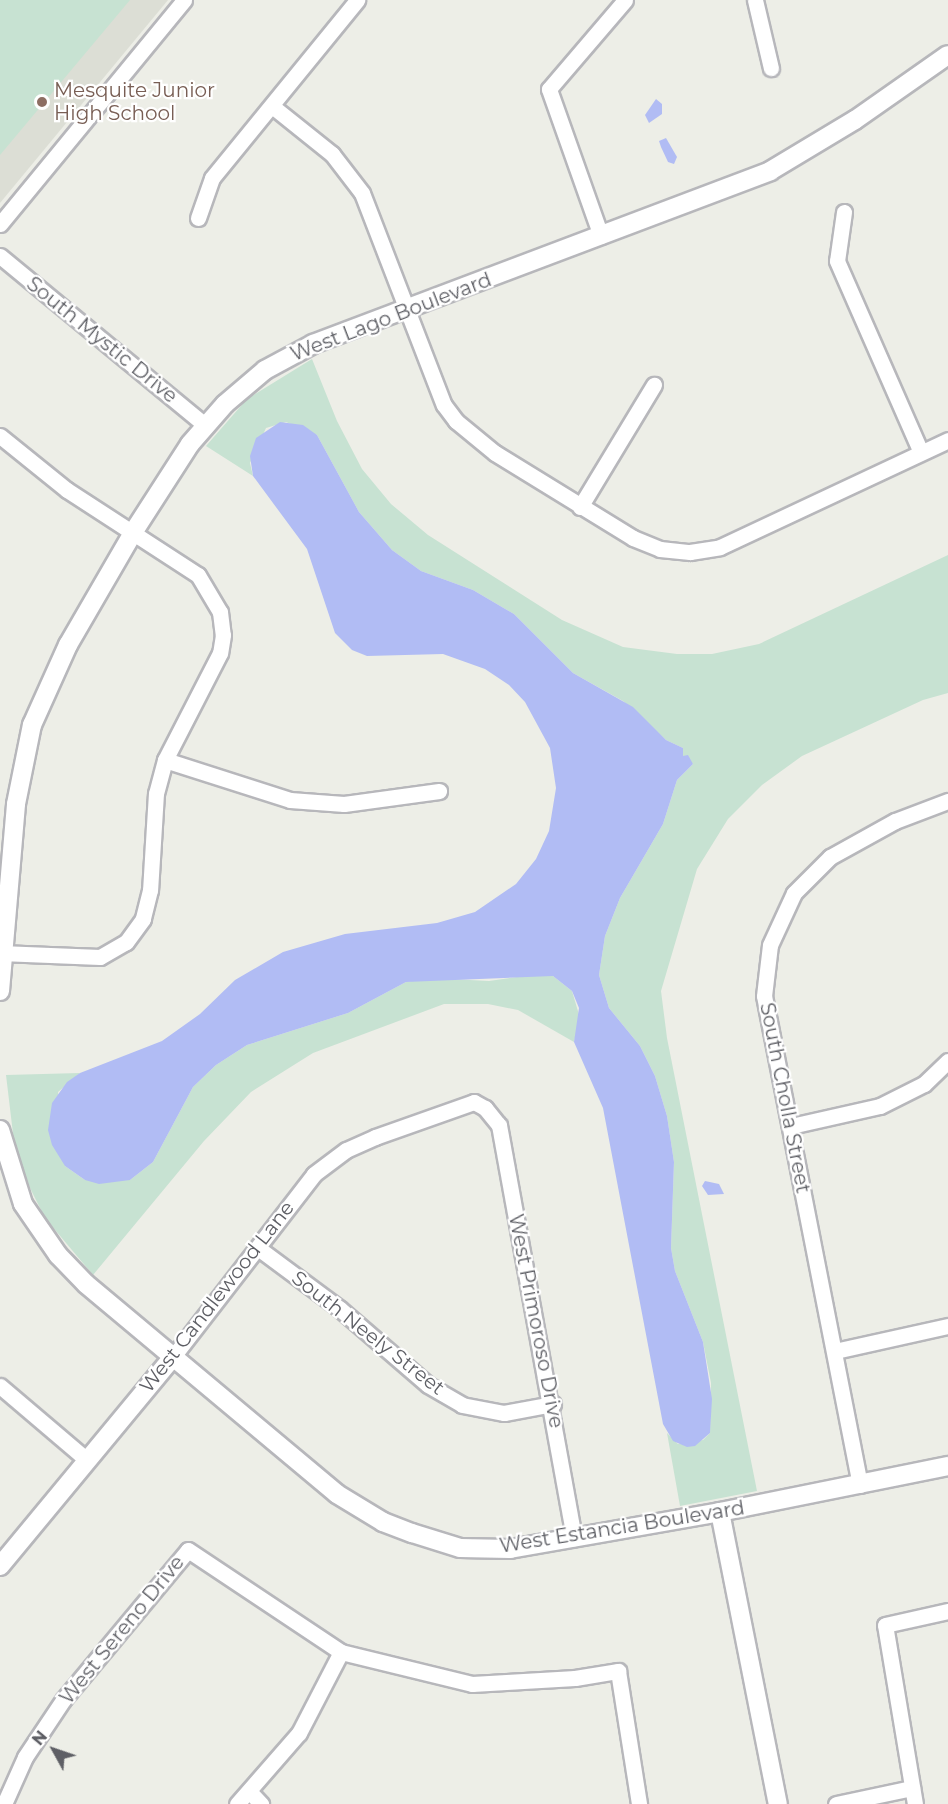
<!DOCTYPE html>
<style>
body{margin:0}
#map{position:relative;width:948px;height:1804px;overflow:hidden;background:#edeee7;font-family:Montserrat,sans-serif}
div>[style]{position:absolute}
.education>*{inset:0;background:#dcded5}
.green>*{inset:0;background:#c7e2d2}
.water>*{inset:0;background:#b1bcf4}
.roads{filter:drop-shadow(2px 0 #b7b7bb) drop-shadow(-2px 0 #b7b7bb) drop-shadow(0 2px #b7b7bb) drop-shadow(0 -2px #b7b7bb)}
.minor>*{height:15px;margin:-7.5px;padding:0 7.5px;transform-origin:7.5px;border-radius:7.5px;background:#fff}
.tertiary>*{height:18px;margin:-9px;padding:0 9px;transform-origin:9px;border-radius:9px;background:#fff}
.dots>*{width:16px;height:16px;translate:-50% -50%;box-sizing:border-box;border:3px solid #fff;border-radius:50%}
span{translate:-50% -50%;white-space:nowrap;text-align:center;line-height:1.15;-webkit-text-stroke:4.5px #fff;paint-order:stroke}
.education-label{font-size:20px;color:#785e54}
.left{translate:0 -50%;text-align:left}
.street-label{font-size:20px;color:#5e5f65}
.north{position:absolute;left:24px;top:1720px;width:60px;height:60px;-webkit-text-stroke:4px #fff;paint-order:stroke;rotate:310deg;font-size:16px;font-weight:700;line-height:24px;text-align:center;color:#5e5f65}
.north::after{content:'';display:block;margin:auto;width:21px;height:27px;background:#5e5f65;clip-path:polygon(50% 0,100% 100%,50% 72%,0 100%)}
</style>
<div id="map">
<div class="education">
<div style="clip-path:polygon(0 0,168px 0,0 203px)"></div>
</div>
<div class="green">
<div style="clip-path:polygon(0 0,130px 0,0 155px)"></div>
<div style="clip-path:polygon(312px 359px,337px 421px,362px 469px,391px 504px,428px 535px,562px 620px,623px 647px,677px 654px,712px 654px,759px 644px,948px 555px,948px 693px,923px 700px,802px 756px,762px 785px,728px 819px,697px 869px,661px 991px,667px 1038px,757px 1491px,680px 1506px,667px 1433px,678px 1444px,703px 1440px,710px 1433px,711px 1383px,703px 1342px,675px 1271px,671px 1248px,674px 1162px,667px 1116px,655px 1076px,640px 1046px,609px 1008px,599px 975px,605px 936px,620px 898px,663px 824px,677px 780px,693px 764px,683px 756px,683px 748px,666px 740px,623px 701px,573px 673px,514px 614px,473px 590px,421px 571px,392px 550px,359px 512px,317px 435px,286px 422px,266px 428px,250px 463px,253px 476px,206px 446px,247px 399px)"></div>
<div style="clip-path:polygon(537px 974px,553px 976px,572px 991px,580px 1018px,574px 1042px,518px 1010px,488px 1004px,444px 1004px,313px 1053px,251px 1092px,204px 1141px,93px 1275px,45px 1218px,30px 1188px,14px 1142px,6px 1075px,80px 1073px,58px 1092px,65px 1166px,85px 1180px,130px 1180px,153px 1162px,193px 1087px,216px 1065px,247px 1045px,348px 1013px,406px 982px,430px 978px,489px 981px)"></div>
</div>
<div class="water">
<div style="clip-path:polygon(656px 99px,662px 104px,662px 114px,649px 123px,645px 115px)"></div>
<div style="clip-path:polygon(666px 138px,677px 157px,674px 164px,668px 162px,661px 147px,659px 141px)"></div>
<div style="clip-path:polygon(280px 422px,303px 425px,317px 435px,359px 512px,392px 550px,421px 571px,473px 590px,514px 614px,573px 673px,633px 707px,666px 740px,683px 748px,683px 756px,688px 755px,693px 764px,677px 780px,663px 824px,620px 898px,605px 936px,599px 975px,609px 1008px,640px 1046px,655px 1076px,667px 1116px,674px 1162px,671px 1248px,675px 1271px,703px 1342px,712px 1399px,710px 1433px,695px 1446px,687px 1447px,673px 1441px,663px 1424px,603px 1108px,574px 1042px,579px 1008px,572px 991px,553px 976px,406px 982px,348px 1013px,247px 1045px,216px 1065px,193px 1087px,153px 1162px,130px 1180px,99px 1184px,85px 1180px,65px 1166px,52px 1145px,48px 1130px,52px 1103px,67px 1082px,80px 1073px,162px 1041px,200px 1014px,235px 980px,283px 952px,345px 934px,437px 923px,475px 912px,516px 884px,536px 859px,549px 831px,556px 788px,550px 748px,525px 702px,509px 685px,485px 669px,443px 654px,367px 656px,352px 650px,335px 633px,307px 549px,253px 476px,250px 456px,256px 438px)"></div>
<div style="clip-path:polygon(705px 1181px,719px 1184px,724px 1194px,708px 1195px,702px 1186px)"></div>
</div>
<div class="roads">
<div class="minor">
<div style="left:755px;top:0;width:70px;rotate:76.8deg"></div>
<div style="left:272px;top:106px;width:77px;rotate:38.7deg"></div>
<div style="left:332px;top:154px;width:49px;rotate:52.4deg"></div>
<div style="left:362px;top:193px;width:227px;rotate:68.9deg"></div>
<div style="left:444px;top:405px;width:20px;rotate:53deg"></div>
<div style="left:456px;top:421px;width:50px;rotate:39.4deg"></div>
<div style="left:495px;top:453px;width:162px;rotate:31.6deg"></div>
<div style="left:633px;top:538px;width:29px;rotate:22deg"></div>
<div style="left:660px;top:549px;width:30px;rotate:6deg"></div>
<div style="left:690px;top:552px;width:30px;rotate:-9deg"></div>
<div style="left:720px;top:547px;width:252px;rotate:-25.1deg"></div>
<div style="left:844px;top:212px;width:49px;rotate:98.1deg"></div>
<div style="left:837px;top:261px;width:209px;rotate:66.3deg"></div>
<div style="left:198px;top:218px;width:42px;rotate:-70.7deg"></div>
<div style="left:212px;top:178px;width:230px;rotate:-50.8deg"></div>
<div style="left:0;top:224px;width:290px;rotate:-50.6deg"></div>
<div style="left:601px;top:236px;width:156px;rotate:-109.5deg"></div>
<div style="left:549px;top:89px;width:117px;rotate:-49.5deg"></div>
<div style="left:0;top:256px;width:264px;rotate:39.5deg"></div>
<div style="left:0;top:436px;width:86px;rotate:38.9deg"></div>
<div style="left:67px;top:490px;width:156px;rotate:33deg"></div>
<div style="left:198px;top:575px;width:43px;rotate:59.3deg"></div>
<div style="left:220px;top:612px;width:23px;rotate:83deg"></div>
<div style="left:223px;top:635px;width:18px;rotate:99deg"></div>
<div style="left:220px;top:653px;width:120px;rotate:117.2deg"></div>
<div style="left:165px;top:760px;width:34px;rotate:105deg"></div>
<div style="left:156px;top:793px;width:97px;rotate:93.5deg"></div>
<div style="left:150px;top:890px;width:30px;rotate:104deg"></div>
<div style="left:143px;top:919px;width:29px;rotate:126deg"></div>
<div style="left:126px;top:942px;width:30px;rotate:150deg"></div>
<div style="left:100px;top:957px;width:100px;rotate:-177.7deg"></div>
<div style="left:580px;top:507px;width:143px;rotate:-58.8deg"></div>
<div style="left:165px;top:760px;width:131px;rotate:17.7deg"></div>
<div style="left:290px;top:800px;width:54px;rotate:4.2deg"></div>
<div style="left:344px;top:804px;width:96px;rotate:-7.8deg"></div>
<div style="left:791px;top:1126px;width:91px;rotate:-12.7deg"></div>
<div style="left:880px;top:1106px;width:49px;rotate:-26.6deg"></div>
<div style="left:924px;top:1084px;width:33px;rotate:-44deg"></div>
<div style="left:258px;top:1248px;width:102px;rotate:36.6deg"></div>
<div style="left:340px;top:1309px;width:116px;rotate:40.8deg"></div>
<div style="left:428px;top:1385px;width:39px;rotate:30deg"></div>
<div style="left:462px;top:1405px;width:43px;rotate:10.8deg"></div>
<div style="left:504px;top:1413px;width:50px;rotate:-10.4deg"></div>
<div style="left:835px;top:1351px;width:116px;rotate:-12.5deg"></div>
<div style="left:172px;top:1358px;width:232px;rotate:-52.3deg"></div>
<div style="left:314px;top:1174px;width:40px;rotate:-37deg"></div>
<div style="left:346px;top:1150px;width:32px;rotate:-24deg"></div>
<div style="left:375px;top:1137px;width:105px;rotate:-19.5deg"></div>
<div style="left:474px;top:1102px;width:13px;rotate:29deg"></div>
<div style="left:485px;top:1108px;width:22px;rotate:51deg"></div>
<div style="left:499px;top:1125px;width:420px;rotate:79.7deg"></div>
<div style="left:0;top:1386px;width:114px;rotate:40.4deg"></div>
<div style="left:860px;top:1485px;width:498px;rotate:-101.1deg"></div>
<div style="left:764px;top:996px;width:51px;rotate:-83.3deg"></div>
<div style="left:770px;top:945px;width:57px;rotate:-65.2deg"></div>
<div style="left:794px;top:893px;width:51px;rotate:-45deg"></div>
<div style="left:830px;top:857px;width:74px;rotate:-29deg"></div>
<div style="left:895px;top:821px;width:57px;rotate:-20.7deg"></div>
<div style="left:249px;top:1791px;width:18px;rotate:47deg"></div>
<div style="left:4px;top:1804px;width:51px;rotate:-65.9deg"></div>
<div style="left:25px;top:1757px;width:69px;rotate:-56.3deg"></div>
<div style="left:63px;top:1700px;width:195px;rotate:-50.2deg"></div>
<div style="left:188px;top:1550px;width:184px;rotate:33.7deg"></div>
<div style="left:341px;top:1652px;width:135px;rotate:13.7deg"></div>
<div style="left:472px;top:1684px;width:103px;rotate:-3.3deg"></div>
<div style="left:575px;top:1678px;width:44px;rotate:-9.2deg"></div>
<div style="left:618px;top:1671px;width:135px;rotate:81deg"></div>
<div style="left:237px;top:1804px;width:94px;rotate:-48.9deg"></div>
<div style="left:299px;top:1733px;width:91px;rotate:-62.6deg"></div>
<div style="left:836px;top:1804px;width:78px;rotate:-11.9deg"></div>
<div style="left:915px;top:1804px;width:181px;rotate:-99.5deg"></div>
<div style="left:885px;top:1625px;width:65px;rotate:-12.5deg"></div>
</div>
<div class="tertiary">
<div style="left:0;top:991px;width:188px;rotate:-85.1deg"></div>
<div style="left:16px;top:804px;width:81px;rotate:-78.6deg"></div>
<div style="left:32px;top:725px;width:88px;rotate:-65.8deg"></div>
<div style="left:68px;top:645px;width:132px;rotate:-59.9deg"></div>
<div style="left:134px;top:531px;width:103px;rotate:-57.2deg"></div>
<div style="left:190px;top:444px;width:53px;rotate:-48.8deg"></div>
<div style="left:225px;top:404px;width:52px;rotate:-40.4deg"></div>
<div style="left:265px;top:370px;width:55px;rotate:-28.4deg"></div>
<div style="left:313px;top:344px;width:489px;rotate:-20.7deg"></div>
<div style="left:770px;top:171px;width:99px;rotate:-31deg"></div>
<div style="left:855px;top:120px;width:113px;rotate:-35deg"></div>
<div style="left:0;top:1130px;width:77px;rotate:72.7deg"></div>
<div style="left:23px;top:1204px;width:62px;rotate:55.5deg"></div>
<div style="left:58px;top:1255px;width:40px;rotate:46deg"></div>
<div style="left:86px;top:1284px;width:327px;rotate:39.9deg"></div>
<div style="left:337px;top:1494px;width:54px;rotate:31.3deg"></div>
<div style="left:383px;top:1522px;width:31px;rotate:21deg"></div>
<div style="left:412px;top:1533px;width:50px;rotate:17.4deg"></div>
<div style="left:460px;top:1548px;width:50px;rotate:1.1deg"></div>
<div style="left:510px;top:1549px;width:213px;rotate:-10deg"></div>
<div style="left:720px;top:1512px;width:233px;rotate:-11.4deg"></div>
<div style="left:720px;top:1512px;width:298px;rotate:78.8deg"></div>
<div style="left:0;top:1566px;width:270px;rotate:-50.4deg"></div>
</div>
</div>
<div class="dots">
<div style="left:42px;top:102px;background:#8d6e63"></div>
</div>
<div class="education-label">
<span class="left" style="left:54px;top:102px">Mesquite Junior<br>High School</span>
</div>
<div class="street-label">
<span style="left:391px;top:317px;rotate:-21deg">West Lago Boulevard</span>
<span style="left:102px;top:340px;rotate:39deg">South Mystic Drive</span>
<span style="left:785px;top:1098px;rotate:79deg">South Cholla Street</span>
<span style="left:217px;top:1297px;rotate:-52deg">West Candlewood Lane</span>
<span style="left:536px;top:1321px;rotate:79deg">West Primoroso Drive</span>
<span style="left:368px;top:1333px;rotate:38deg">South Neely Street</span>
<span style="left:622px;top:1527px;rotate:-9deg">West Estancia Boulevard</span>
<span style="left:122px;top:1630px;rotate:-51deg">West Sereno Drive</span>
</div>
<div class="north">N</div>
</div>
